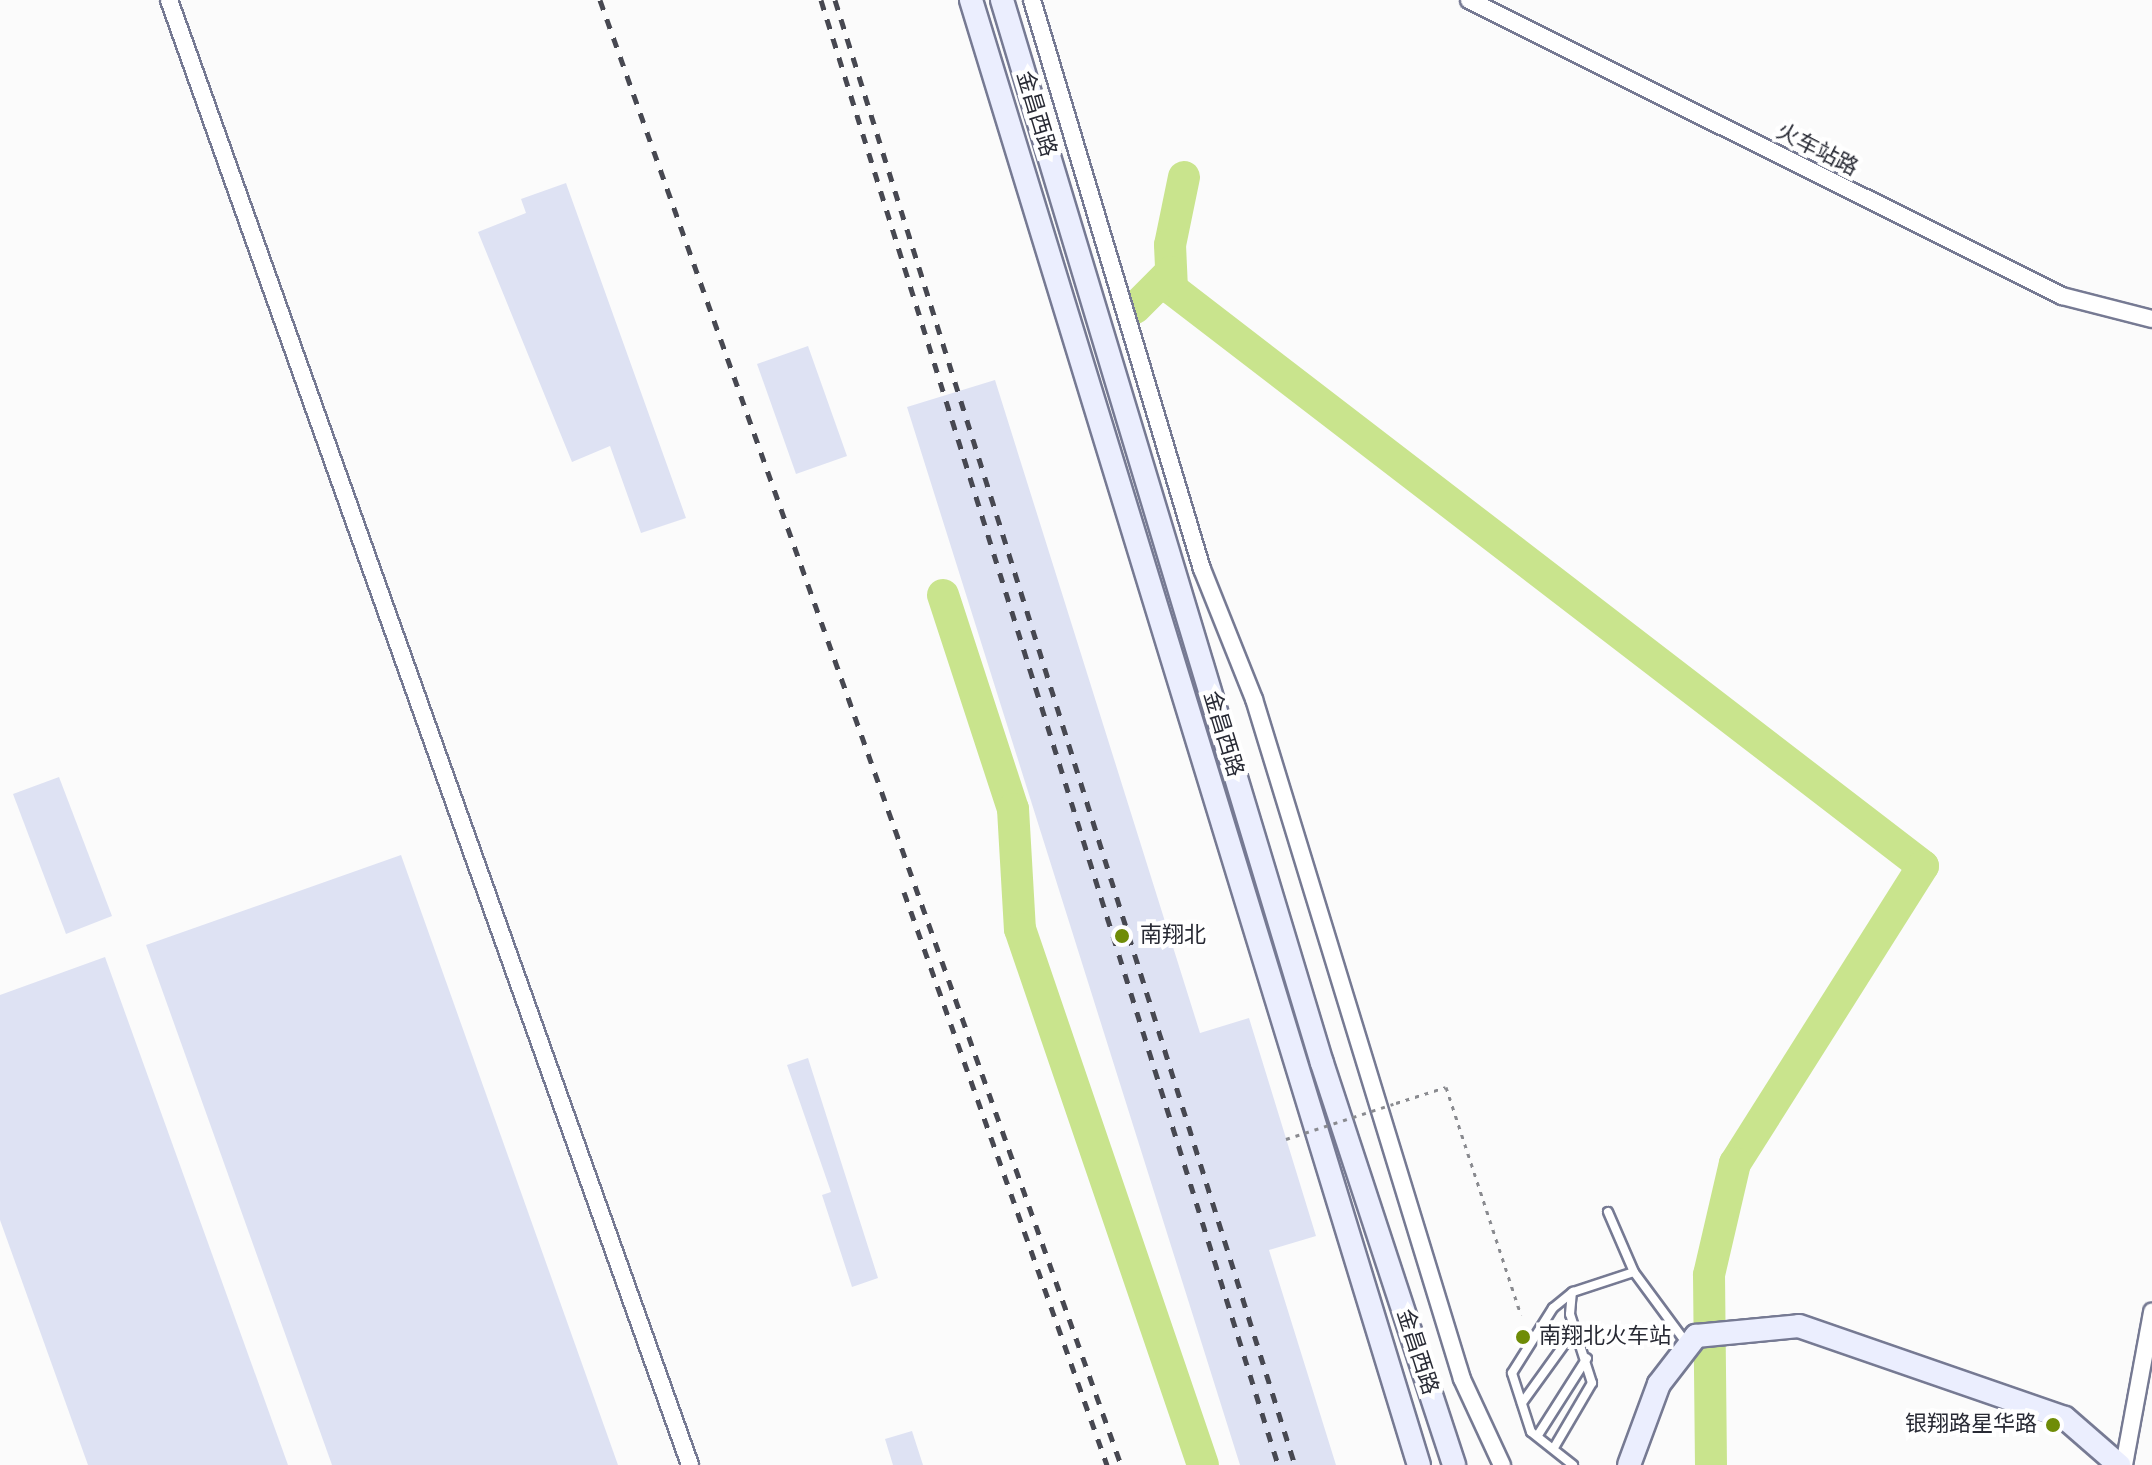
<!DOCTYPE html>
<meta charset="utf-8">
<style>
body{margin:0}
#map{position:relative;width:2152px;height:1465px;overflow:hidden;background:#fbfbfb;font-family:"Source Sans 3","Noto Sans SC",sans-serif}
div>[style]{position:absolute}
.river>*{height:32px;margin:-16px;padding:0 16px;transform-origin:16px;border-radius:16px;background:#c9e48d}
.building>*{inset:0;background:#dee2f3}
.path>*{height:3px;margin-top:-1.5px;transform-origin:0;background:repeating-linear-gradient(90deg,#898a8f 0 4px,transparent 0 10px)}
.roads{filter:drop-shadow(2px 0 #767a93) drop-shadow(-2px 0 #767a93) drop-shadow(0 2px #767a93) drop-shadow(0 -2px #767a93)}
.lane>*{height:8px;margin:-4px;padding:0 4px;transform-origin:4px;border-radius:4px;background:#fff}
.street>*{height:16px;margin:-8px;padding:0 8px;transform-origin:8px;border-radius:8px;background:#fff}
.secondary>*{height:22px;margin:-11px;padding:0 11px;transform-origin:11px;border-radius:11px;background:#ebeefe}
.rail>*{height:5px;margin-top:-2.5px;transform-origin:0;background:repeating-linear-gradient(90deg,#474851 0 10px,transparent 0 20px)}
.path-bridge>*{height:3px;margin-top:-1.5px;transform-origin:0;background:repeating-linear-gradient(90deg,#898a8f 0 4px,transparent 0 10px)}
.dots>*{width:22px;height:22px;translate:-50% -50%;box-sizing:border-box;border:4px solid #fff;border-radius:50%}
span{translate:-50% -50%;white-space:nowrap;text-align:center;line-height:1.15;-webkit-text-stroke:8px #fff;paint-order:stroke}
.street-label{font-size:22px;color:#282a34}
.poi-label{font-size:22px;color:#282a34}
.left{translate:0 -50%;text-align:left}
.right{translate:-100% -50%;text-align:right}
</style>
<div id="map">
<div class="river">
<div style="left:1184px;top:177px;width:69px;rotate:101.6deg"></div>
<div style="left:1170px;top:245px;width:44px;rotate:87.4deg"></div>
<div style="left:1172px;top:289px;width:947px;rotate:37.54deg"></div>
<div style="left:1923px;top:866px;width:352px;rotate:122.3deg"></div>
<div style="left:1735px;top:1163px;width:115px;rotate:103.1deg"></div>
<div style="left:1709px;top:1275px;width:190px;rotate:89.4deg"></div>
<div style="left:1135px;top:308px;width:51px;rotate:-45deg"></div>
<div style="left:943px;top:595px;width:225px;rotate:71.9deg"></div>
<div style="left:1013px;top:809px;width:120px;rotate:86.7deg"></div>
<div style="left:1020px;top:929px;width:566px;rotate:71.15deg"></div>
</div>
<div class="building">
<div style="clip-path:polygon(566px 183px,686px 518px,641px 533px,610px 446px,572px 462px,478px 232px,526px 213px,521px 199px)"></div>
<div style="clip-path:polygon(808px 346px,847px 456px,796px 474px,757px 364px)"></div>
<div style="clip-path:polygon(995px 380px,1200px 1033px,1249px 1018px,1316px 1236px,1269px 1250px,1336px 1465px,1240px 1465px,907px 407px)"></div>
<div style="clip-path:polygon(59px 777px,112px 916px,66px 934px,13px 794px)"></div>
<div style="clip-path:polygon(401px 855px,618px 1465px,332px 1465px,146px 945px)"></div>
<div style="clip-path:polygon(105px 957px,288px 1465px,88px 1465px,0 1220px,0 995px)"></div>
<div style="clip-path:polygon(808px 1058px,878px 1278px,852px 1287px,822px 1195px,831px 1192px,787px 1065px)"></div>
<div style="clip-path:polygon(912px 1431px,923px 1465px,893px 1465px,885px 1439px)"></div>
</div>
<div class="path">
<div style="left:1396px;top:1103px;width:52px;rotate:-17.7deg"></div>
<div style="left:1446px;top:1087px;width:240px;rotate:71.8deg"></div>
</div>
<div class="roads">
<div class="lane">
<div style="left:1608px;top:1212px;width:65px;rotate:66.6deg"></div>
<div style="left:1634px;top:1272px;width:89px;rotate:53.6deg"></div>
<div style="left:1522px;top:1403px;width:92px;rotate:-54.2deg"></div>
<div style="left:1538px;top:1435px;width:91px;rotate:-57.5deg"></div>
<div style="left:1555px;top:1446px;width:73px;rotate:-59.6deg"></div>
<div style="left:1592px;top:1383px;width:72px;rotate:-107.7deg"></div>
<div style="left:1570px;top:1314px;width:21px;rotate:-85deg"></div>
<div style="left:1573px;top:1465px;width:53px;rotate:-141.8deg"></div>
<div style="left:1531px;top:1432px;width:62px;rotate:-107.9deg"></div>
<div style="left:1512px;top:1373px;width:77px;rotate:-57.8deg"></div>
<div style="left:1553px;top:1308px;width:26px;rotate:-39deg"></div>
<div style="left:1573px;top:1292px;width:64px;rotate:-18.2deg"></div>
</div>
<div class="street">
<div style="left:169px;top:0;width:1555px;rotate:70.42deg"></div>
<div style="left:1032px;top:0;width:594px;rotate:73.37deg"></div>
<div style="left:1202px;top:569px;width:140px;rotate:68.2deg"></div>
<div style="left:1254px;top:699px;width:711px;rotate:72.99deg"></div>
<div style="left:1462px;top:1379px;width:95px;rotate:65.1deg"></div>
<div style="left:1469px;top:0;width:663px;rotate:26.53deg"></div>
<div style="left:2062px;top:296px;width:93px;rotate:14.3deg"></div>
<div style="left:2124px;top:1465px;width:156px;rotate:-79.6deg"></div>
</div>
<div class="secondary">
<div style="left:971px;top:0;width:1532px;rotate:73deg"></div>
<div style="left:1002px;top:0;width:1110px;rotate:73.25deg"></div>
<div style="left:1322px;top:1063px;width:423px;rotate:71.8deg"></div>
<div style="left:1629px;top:1465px;width:86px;rotate:-69.7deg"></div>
<div style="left:1659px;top:1384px;width:61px;rotate:-52.4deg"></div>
<div style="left:1696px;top:1336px;width:103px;rotate:-5.5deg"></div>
<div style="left:1799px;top:1326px;width:281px;rotate:19.1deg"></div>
<div style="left:2065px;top:1418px;width:72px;rotate:41deg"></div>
</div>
</div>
<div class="rail">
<div style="left:600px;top:0;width:1555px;rotate:70.42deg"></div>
<div style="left:821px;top:0;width:1535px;rotate:72.67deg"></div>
<div style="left:835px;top:0;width:1536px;rotate:72.57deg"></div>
<div style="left:904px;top:892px;width:608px;rotate:70.49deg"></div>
</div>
<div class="path-bridge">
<div style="left:1286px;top:1139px;width:113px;rotate:-18.1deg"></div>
</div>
<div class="dots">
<div style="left:1122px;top:936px;background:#6f8c07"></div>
<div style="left:1523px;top:1337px;background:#6f8c07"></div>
<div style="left:2053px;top:1425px;background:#6f8c07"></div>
</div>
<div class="street-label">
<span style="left:1036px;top:114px;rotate:73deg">金昌西路</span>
<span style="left:1817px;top:150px;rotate:27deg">火车站路</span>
<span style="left:1223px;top:734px;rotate:73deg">金昌西路</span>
<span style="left:1417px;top:1352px;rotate:72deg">金昌西路</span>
</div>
<div class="poi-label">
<span class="left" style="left:1140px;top:936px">南翔北</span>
<span class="left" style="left:1539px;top:1337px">南翔北火车站</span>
<span class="right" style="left:2037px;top:1425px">银翔路星华路</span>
</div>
</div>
